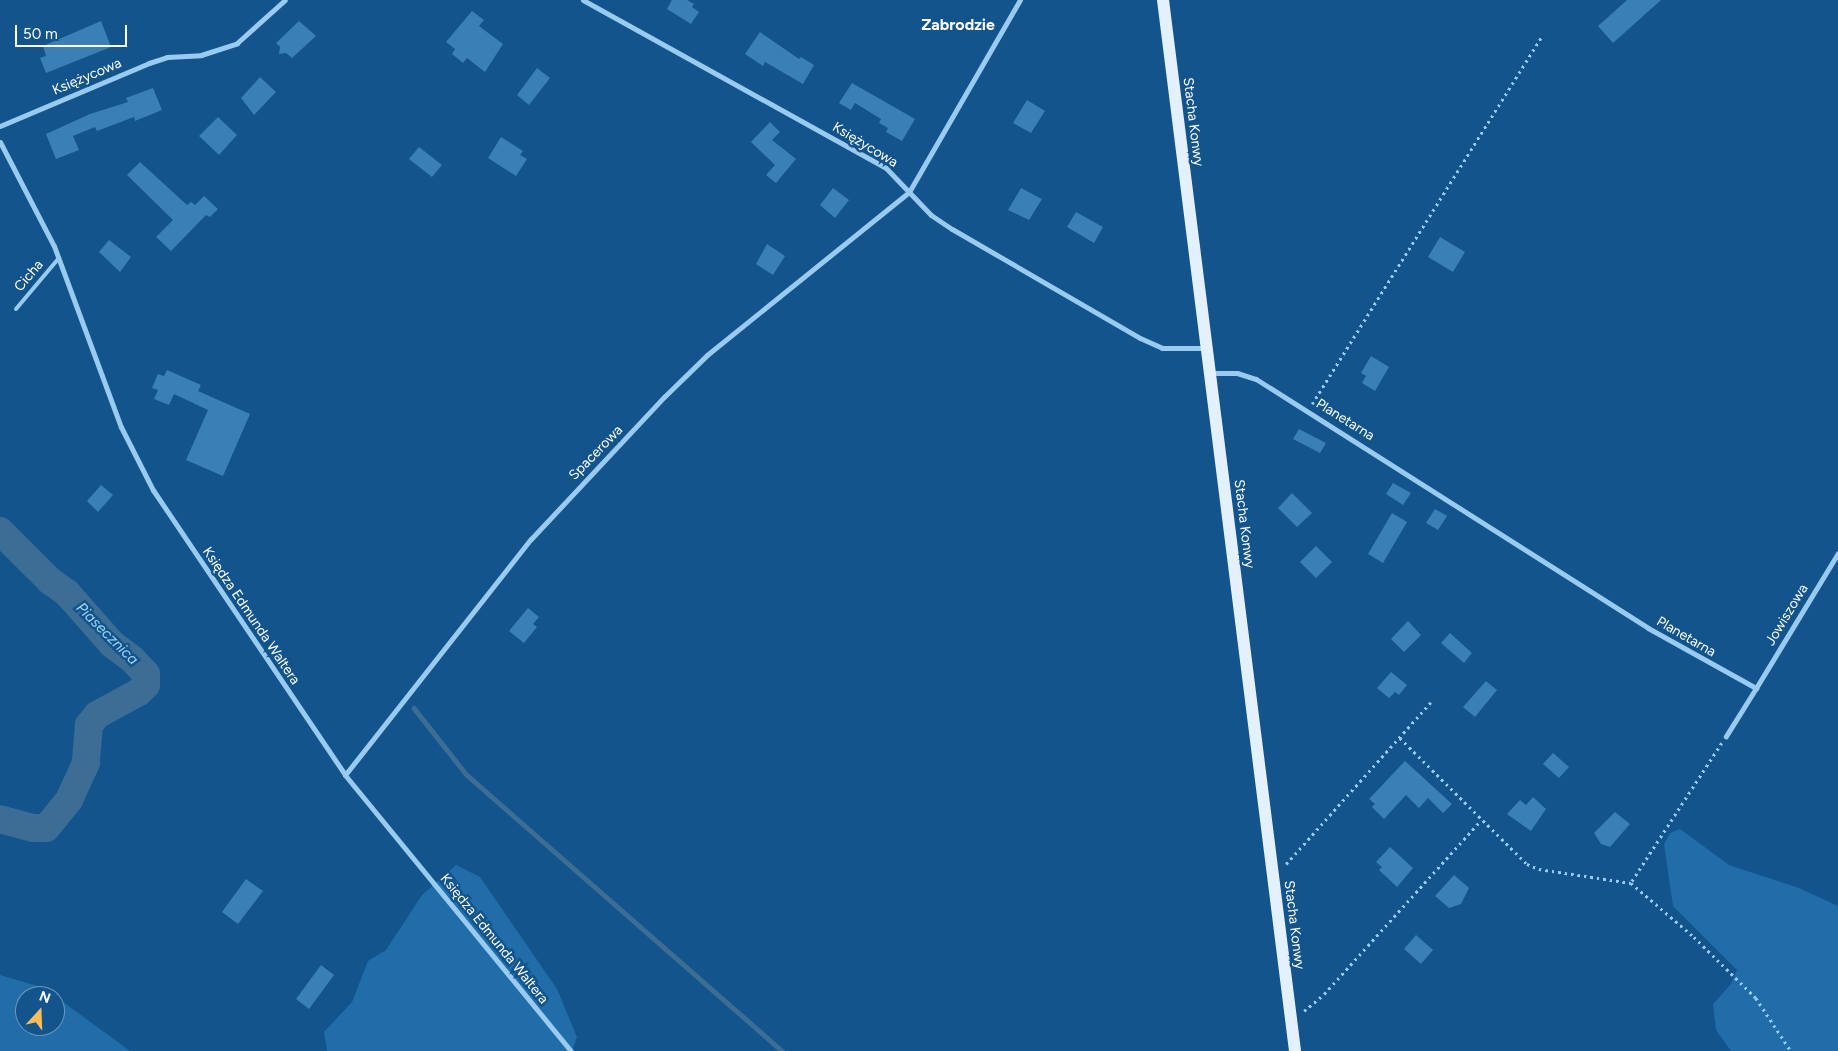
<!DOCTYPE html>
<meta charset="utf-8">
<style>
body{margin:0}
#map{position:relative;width:1838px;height:1051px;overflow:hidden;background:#12548b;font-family:Figtree,sans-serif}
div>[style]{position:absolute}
.green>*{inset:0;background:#206da9}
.stream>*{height:4.5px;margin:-2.25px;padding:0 2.25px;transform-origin:2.25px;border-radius:2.25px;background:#3c6d95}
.river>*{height:28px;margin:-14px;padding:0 14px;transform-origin:14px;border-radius:14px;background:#3c6d95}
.building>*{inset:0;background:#3a7fb5}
.path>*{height:2.5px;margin-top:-1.25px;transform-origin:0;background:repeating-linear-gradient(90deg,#99cbf1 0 2.5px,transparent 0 6.5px)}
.lane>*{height:4px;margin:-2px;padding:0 2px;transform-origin:2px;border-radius:2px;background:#99cbf1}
.street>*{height:5px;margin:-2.5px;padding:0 2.5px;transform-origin:2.5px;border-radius:2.5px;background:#99cbf1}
.primary>*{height:12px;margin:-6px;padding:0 6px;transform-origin:6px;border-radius:6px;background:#e3f1ff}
span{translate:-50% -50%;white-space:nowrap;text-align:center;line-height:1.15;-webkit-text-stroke:5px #12548b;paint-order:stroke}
.street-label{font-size:14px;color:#fff}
.water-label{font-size:15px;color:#a5d4f8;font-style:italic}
.quarter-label{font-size:16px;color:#fff;font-weight:700}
.north{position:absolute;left:15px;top:986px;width:50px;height:50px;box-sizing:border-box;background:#12548b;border:1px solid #7198b9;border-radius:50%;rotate:20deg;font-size:14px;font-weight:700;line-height:20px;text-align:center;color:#fff}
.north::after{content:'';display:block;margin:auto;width:18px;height:22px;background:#ffbd59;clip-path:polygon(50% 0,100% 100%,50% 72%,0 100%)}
.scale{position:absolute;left:15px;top:25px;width:112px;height:22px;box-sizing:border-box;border:2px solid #fff;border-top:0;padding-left:6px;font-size:15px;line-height:18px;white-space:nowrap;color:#fff;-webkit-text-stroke:4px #12548b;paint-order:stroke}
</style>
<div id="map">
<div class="green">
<div style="clip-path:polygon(1680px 829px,1729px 865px,1799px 888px,1838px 906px,1838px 1051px,1731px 1051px,1716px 1030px,1713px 1004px,1731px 984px,1737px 970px,1673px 906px,1664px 844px,1670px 833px)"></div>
<div style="clip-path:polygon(456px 865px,480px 877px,557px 989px,577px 1037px,572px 1051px,327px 1051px,324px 1032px,352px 1002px,368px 961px,386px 950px,422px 895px)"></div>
<div style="clip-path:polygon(0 975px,41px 987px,55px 996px,25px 996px,25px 1026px,55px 1026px,55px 996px,130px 1051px,0 1051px)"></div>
</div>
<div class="stream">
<div style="left:414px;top:708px;width:85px;rotate:51.7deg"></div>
<div style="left:467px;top:775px;width:419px;rotate:41.2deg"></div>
</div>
<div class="river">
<div style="left:0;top:531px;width:71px;rotate:45deg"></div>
<div style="left:50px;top:581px;width:21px;rotate:35deg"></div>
<div style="left:67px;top:593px;width:68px;rotate:48.6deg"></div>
<div style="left:112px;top:644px;width:26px;rotate:37deg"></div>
<div style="left:133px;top:660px;width:19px;rotate:47deg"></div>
<div style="left:146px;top:674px;width:11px;rotate:90deg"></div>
<div style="left:146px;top:685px;width:10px;rotate:135deg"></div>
<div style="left:139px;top:692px;width:48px;rotate:151.3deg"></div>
<div style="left:97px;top:715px;width:13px;rotate:129deg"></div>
<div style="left:89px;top:725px;width:38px;rotate:95deg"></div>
<div style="left:86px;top:763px;width:41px;rotate:114.7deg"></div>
<div style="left:69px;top:800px;width:36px;rotate:129deg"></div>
<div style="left:46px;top:828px;width:13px;rotate:180deg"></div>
<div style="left:33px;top:828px;width:34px;rotate:-165deg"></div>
</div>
<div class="building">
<div style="clip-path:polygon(672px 0,687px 0,694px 4px,692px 7px,699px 12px,691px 24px,667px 9px)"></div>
<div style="clip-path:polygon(1627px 0,1661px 0,1613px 43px,1598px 26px)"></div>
<div style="clip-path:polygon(472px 11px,484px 20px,479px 26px,503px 44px,485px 72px,467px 58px,463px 63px,452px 54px,455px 49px,446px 42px)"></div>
<div style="clip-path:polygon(101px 21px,111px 47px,46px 73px,40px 58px,46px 56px,43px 46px)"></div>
<div style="clip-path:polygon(299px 21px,316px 36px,292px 58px,286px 53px,279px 54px,280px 47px,276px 43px)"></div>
<div style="clip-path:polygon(760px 32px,799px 59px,801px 57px,814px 65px,803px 84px,765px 62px,763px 66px,745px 54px)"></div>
<div style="clip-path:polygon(537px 68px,550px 78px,529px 105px,517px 95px)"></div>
<div style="clip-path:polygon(260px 77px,276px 92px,254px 115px,241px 98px)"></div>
<div style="clip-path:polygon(852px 83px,915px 119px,902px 141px,886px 132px,888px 128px,879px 123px,881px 119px,855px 103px,851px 110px,839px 103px)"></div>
<div style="clip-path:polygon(153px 88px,162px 110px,135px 121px,134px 117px,97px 131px,95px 127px,73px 136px,79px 150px,56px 159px,46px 134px,90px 114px,128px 102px,126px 98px)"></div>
<div style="clip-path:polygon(1027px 100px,1045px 111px,1031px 133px,1013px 123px)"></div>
<div style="clip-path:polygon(218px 117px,237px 135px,219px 155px,199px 136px)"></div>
<div style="clip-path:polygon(770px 122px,780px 132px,772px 140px,796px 159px,776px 183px,766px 175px,775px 165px,751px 142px)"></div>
<div style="clip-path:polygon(501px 137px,523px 151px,520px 155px,527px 159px,516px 176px,488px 158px)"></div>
<div style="clip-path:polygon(419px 147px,442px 165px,432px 177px,409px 159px)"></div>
<div style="clip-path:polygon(140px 162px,187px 205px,191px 202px,195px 205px,204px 196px,218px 209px,210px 217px,206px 215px,171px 251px,156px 237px,173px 220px,127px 175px)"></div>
<div style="clip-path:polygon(833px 188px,849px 200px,835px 218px,820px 205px)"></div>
<div style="clip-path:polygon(1021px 188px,1042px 199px,1029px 220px,1008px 210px)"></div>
<div style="clip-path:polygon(1076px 212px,1103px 227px,1094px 243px,1067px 227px)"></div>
<div style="clip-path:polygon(1440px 237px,1465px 252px,1453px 272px,1428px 257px)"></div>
<div style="clip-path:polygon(109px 240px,131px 257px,120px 272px,99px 252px)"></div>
<div style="clip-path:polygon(767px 244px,785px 256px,773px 275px,756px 264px)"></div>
<div style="clip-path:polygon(1371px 356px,1389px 367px,1375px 391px,1362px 383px,1366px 376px,1361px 373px)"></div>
<div style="clip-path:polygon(167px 370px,201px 385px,198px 391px,250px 414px,223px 476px,186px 460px,208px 410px,174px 394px,169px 405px,154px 399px,158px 390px,152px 388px,158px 374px,164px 376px)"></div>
<div style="clip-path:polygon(1299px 429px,1326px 443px,1320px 453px,1293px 439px)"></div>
<div style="clip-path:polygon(1393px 483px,1411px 493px,1403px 505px,1386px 494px)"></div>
<div style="clip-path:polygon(101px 485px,113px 495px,98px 512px,87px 501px)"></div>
<div style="clip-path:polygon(1292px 493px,1312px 513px,1297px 527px,1278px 508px)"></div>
<div style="clip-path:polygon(1435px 509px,1447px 516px,1438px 530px,1426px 523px)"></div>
<div style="clip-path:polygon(1392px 513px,1407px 522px,1383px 563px,1368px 554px)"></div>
<div style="clip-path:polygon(1316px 546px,1332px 562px,1316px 578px,1300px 562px)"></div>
<div style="clip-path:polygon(528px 608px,539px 617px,533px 624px,537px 627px,524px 643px,509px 631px)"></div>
<div style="clip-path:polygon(1408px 621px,1421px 635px,1404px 652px,1391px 639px)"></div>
<div style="clip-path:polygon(1450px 633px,1472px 653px,1464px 663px,1441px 643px)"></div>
<div style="clip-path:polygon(1391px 672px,1407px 685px,1399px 695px,1395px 692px,1389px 698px,1377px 688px)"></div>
<div style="clip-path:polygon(1486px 681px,1497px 690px,1475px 717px,1463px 707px)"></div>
<div style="clip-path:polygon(1553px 753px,1569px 767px,1559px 778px,1543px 764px)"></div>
<div style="clip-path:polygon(1405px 761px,1452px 804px,1443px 813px,1428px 798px,1419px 808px,1406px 795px,1384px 819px,1372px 807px,1375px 804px,1369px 799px)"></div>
<div style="clip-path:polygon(1533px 797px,1546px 809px,1531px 831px,1507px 814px,1520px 800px,1526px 805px)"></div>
<div style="clip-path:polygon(1615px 812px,1630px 824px,1610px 847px,1601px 844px,1594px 833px)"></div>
<div style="clip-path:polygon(1390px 847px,1413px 868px,1397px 887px,1379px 870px,1382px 867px,1376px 862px)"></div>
<div style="clip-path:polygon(1454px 875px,1469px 888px,1461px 904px,1449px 908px,1435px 896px)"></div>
<div style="clip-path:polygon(246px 879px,263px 891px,238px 924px,222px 912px)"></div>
<div style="clip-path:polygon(1416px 935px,1433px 950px,1421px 964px,1404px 949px)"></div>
<div style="clip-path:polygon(321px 965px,334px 975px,309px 1009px,296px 999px)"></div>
</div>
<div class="path">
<div style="left:1312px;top:404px;width:433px;rotate:-58deg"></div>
<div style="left:1400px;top:738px;width:179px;rotate:44.8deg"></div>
<div style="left:1527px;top:864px;width:13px;rotate:23deg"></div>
<div style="left:1539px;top:869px;width:93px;rotate:8.7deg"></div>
<div style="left:1722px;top:743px;width:167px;rotate:123deg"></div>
<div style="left:1631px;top:883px;width:83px;rotate:40.6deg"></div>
<div style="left:1694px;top:937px;width:87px;rotate:44.5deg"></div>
<div style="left:1756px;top:998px;width:64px;rotate:56.6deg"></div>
<div style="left:1286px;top:864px;width:217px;rotate:-48.2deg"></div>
<div style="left:1304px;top:1011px;width:26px;rotate:-40deg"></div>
<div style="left:1324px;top:994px;width:234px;rotate:-47.9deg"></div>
</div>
<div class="lane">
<div style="left:16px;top:309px;width:67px;rotate:-49.9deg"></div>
</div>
<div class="street">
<div style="left:583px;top:0;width:346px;rotate:29deg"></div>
<div style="left:886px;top:168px;width:65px;rotate:46.2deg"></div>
<div style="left:931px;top:215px;width:25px;rotate:34deg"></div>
<div style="left:952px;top:229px;width:217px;rotate:30.1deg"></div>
<div style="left:1140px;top:338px;width:24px;rotate:24deg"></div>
<div style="left:1162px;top:348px;width:43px"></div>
<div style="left:0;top:126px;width:162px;rotate:-22.9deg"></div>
<div style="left:149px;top:63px;width:19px;rotate:-18deg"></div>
<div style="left:167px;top:57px;width:34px;rotate:-3deg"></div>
<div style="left:201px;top:55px;width:38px;rotate:-18deg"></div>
<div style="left:237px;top:43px;width:64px;rotate:-41.9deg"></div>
<div style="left:0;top:142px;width:117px;rotate:62.6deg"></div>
<div style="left:54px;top:246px;width:193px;rotate:69.7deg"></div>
<div style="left:121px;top:427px;width:71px;rotate:63.1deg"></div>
<div style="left:153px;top:490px;width:344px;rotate:56deg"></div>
<div style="left:345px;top:775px;width:357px;rotate:50.7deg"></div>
<div style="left:1211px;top:373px;width:26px"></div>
<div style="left:1237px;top:373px;width:20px;rotate:18deg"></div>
<div style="left:1256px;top:379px;width:464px;rotate:32.4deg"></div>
<div style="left:1648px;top:628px;width:124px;rotate:29.1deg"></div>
<div style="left:1756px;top:688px;width:57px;rotate:122deg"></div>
<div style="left:1756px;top:688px;width:158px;rotate:-58.7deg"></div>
<div style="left:345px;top:775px;width:300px;rotate:-51.8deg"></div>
<div style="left:531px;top:539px;width:195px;rotate:-46.9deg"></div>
<div style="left:664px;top:397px;width:60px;rotate:-44.3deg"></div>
<div style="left:707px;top:355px;width:260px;rotate:-38.9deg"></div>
<div style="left:909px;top:192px;width:222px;rotate:-60deg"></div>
</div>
<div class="primary">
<div style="left:1163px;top:0;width:1059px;rotate:82.84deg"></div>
</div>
<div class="street-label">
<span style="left:87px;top:77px;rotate:-23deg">Księżycowa</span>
<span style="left:1193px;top:122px;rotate:83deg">Stacha Konwy</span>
<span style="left:865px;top:145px;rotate:31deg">Księżycowa</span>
<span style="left:29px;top:276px;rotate:-50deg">Cicha</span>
<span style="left:1345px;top:420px;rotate:32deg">Planetarna</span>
<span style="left:596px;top:453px;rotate:-46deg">Spacerowa</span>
<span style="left:1244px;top:524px;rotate:83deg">Stacha Konwy</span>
<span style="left:1787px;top:615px;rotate:-59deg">Jowiszowa</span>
<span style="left:251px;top:616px;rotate:56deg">Księdza Edmunda Waltera</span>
<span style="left:1686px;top:637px;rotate:30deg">Planetarna</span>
<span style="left:1294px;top:925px;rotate:83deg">Stacha Konwy</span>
<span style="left:494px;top:939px;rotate:51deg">Księdza Edmunda Waltera</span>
</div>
<div class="water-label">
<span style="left:107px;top:634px;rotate:45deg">Piasecznica</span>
</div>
<div class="quarter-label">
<span style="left:958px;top:25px">Zabrodzie</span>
</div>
<div class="north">N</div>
<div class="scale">50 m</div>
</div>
